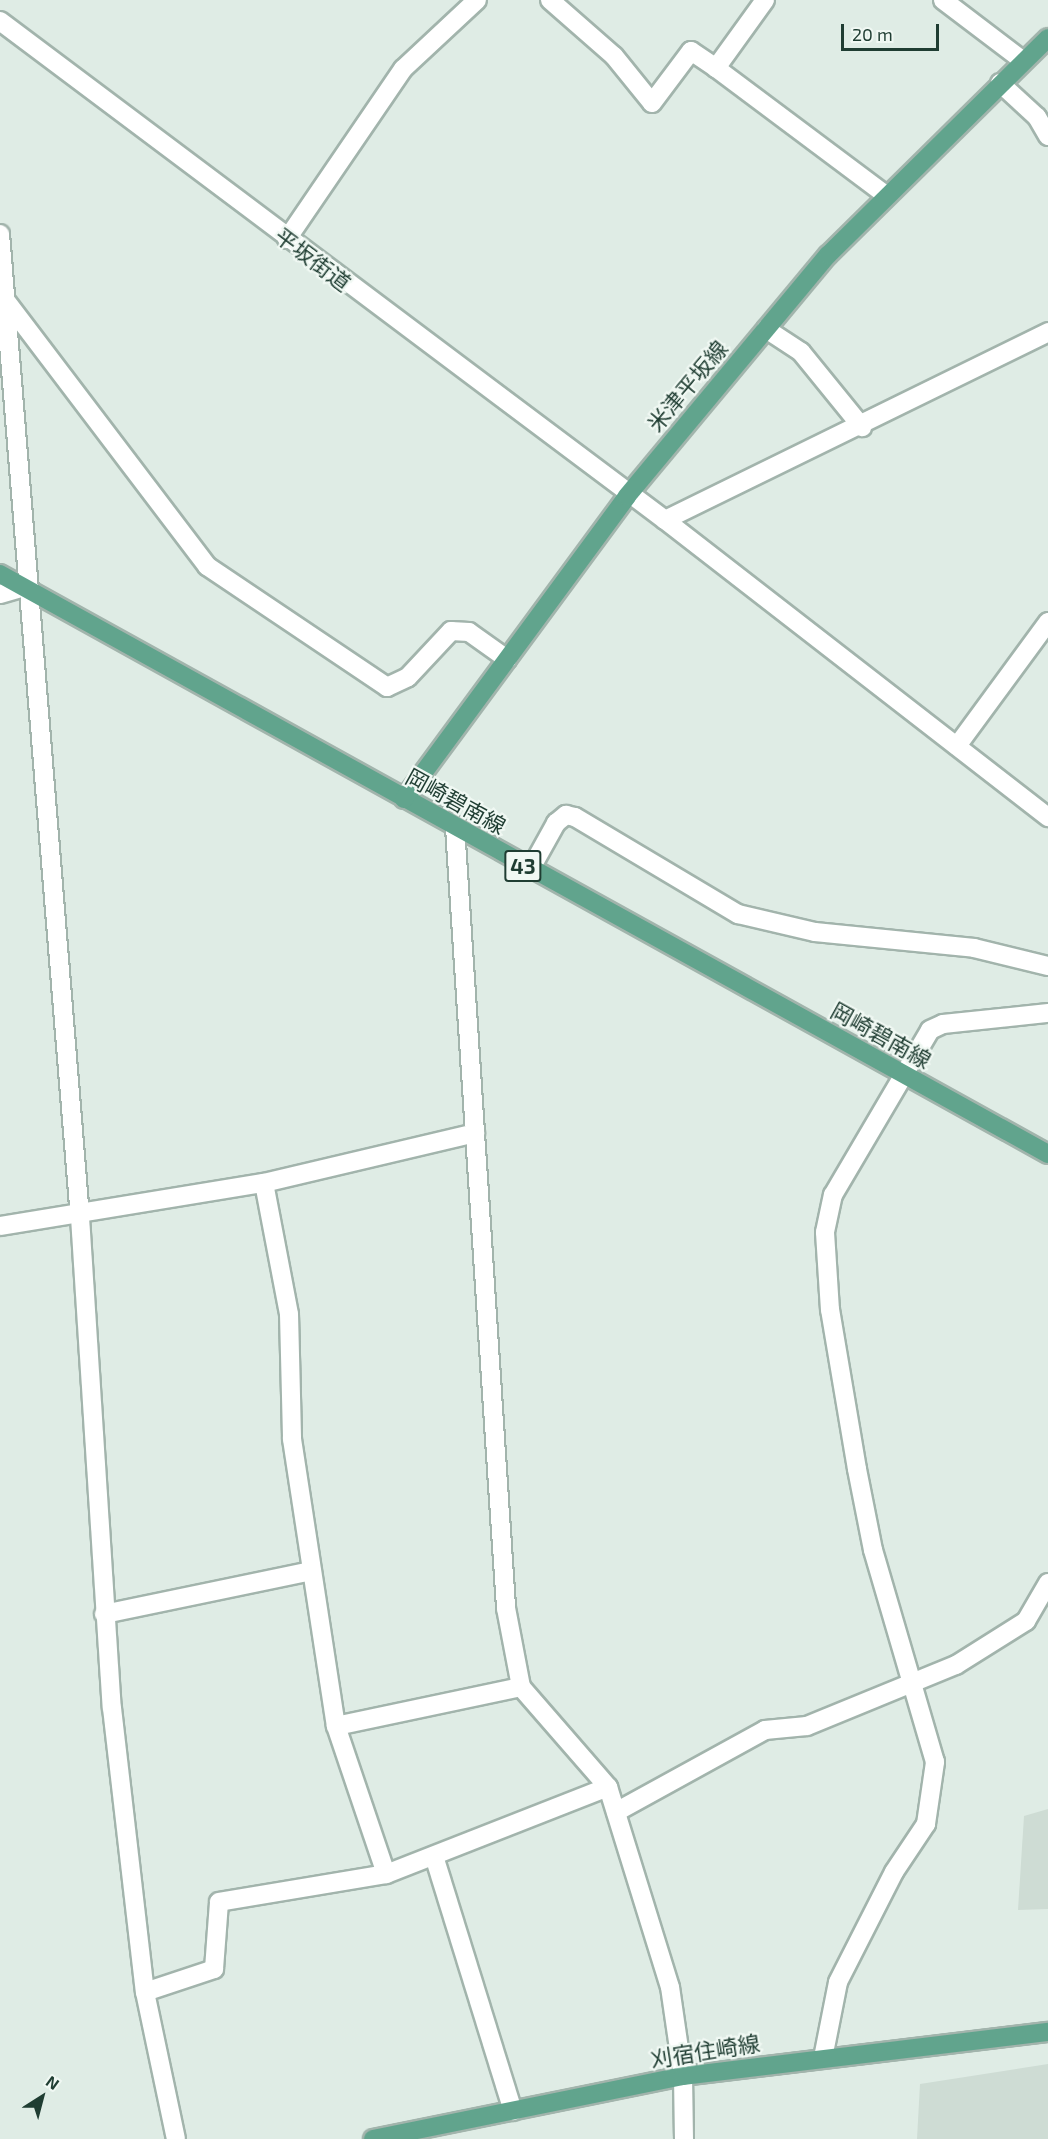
<!DOCTYPE html>
<meta charset="utf-8">
<style>
body{margin:0}
#map{position:relative;width:1048px;height:2139px;overflow:hidden;background:#dfece5;font-family:"Exo 2","Noto Sans JP",sans-serif}
div>[style]{position:absolute}
.built>*{inset:0;background:#cedcd4}
.roads{filter:drop-shadow(2px 0 #a2b4ac) drop-shadow(-2px 0 #a2b4ac) drop-shadow(0 2px #a2b4ac) drop-shadow(0 -2px #a2b4ac)}
.minor>*{height:18px;margin:-9px;padding:0 9px;transform-origin:9px;border-radius:9px;background:#fff}
.major>*{height:18px;margin:-9px;padding:0 9px;transform-origin:9px;border-radius:9px;background:#61a48d}
span{translate:-50% -50%;white-space:nowrap;text-align:center;line-height:1.15;-webkit-text-stroke:4.5px #f0f8f3;paint-order:stroke}
.shield-label span{padding:2px 4px;background:#f0f8f3;border:2px solid;border-radius:4px;-webkit-text-stroke-width:0}
.shield-label{font-size:21px;color:#1f3d32;font-weight:700}
.street-label{font-size:22px;color:#1f3d32}
.north{position:absolute;left:12px;top:2067px;width:60px;height:60px;-webkit-text-stroke:4px #f0f8f3;paint-order:stroke;rotate:36deg;font-size:16px;font-weight:700;line-height:24px;text-align:center;color:#1f3d32}
.north::after{content:'';display:block;margin:auto;width:21px;height:27px;background:#1f3d32;clip-path:polygon(50% 0,100% 100%,50% 72%,0 100%)}
.scale{position:absolute;left:841px;top:24px;width:98px;height:27px;box-sizing:border-box;border:3px solid #1f3d32;border-top:0;padding-left:8px;font-size:18px;line-height:21px;white-space:nowrap;color:#1f3d32;-webkit-text-stroke:4px #f0f8f3;paint-order:stroke}
</style>
<div id="map">
<div class="built">
<div style="clip-path:polygon(1048px 1809px,1048px 1909px,1018px 1910px,1024px 1816px)"></div>
<div style="clip-path:polygon(1048px 2064px,1048px 2139px,917px 2139px,920px 2084px)"></div>
</div>
<div class="roads">
<div class="minor">
<div style="left:550px;top:0;width:85px;rotate:41.2deg"></div>
<div style="left:614px;top:56px;width:60px;rotate:51deg"></div>
<div style="left:652px;top:103px;width:65px;rotate:-53.1deg"></div>
<div style="left:691px;top:51px;width:30px;rotate:34deg"></div>
<div style="left:765px;top:0;width:84px;rotate:125.8deg"></div>
<div style="left:716px;top:68px;width:212px;rotate:36.8deg"></div>
<div style="left:943px;top:0;width:99px;rotate:37.2deg"></div>
<div style="left:0;top:21px;width:831px;rotate:36.88deg"></div>
<div style="left:665px;top:520px;width:485px;rotate:37.8deg"></div>
<div style="left:1000px;top:83px;width:50px;rotate:42.6deg"></div>
<div style="left:1037px;top:117px;width:22px;rotate:60deg"></div>
<div style="left:0;top:234px;width:986px;rotate:85.35deg"></div>
<div style="left:80px;top:1217px;width:492px;rotate:86.3deg"></div>
<div style="left:112px;top:1708px;width:286px;rotate:83.4deg"></div>
<div style="left:145px;top:1992px;width:150px;rotate:78.1deg"></div>
<div style="left:287px;top:239px;width:206px;rotate:-55.7deg"></div>
<div style="left:403px;top:69px;width:101px;rotate:-43deg"></div>
<div style="left:3px;top:297px;width:338px;rotate:52.8deg"></div>
<div style="left:207px;top:566px;width:217px;rotate:33.9deg"></div>
<div style="left:387px;top:687px;width:23px;rotate:-25deg"></div>
<div style="left:408px;top:677px;width:63px;rotate:-46.9deg"></div>
<div style="left:451px;top:631px;width:18px;rotate:3deg"></div>
<div style="left:469px;top:632px;width:47px;rotate:35.4deg"></div>
<div style="left:766px;top:329px;width:42px;rotate:33.3deg"></div>
<div style="left:801px;top:352px;width:97px;rotate:50.9deg"></div>
<div style="left:665px;top:520px;width:427px;rotate:-26.1deg"></div>
<div style="left:0;top:594px;width:26px;rotate:-16deg"></div>
<div style="left:957px;top:746px;width:154px;rotate:-53.7deg"></div>
<div style="left:455px;top:827px;width:783px;rotate:86.26deg"></div>
<div style="left:506px;top:1608px;width:80px;rotate:79.2deg"></div>
<div style="left:521px;top:1687px;width:133px;rotate:49deg"></div>
<div style="left:608px;top:1787px;width:209px;rotate:72.8deg"></div>
<div style="left:670px;top:1987px;width:90px;rotate:81.7deg"></div>
<div style="left:683px;top:2076px;width:63px;rotate:89.1deg"></div>
<div style="left:530px;top:870px;width:54px;rotate:-61deg"></div>
<div style="left:556px;top:823px;width:13px;rotate:-39deg"></div>
<div style="left:566px;top:815px;width:9px;rotate:13deg"></div>
<div style="left:575px;top:817px;width:190px;rotate:30.8deg"></div>
<div style="left:738px;top:914px;width:79px;rotate:13.2deg"></div>
<div style="left:815px;top:932px;width:160px;rotate:5.7deg"></div>
<div style="left:974px;top:948px;width:76px;rotate:13.7deg"></div>
<div style="left:264px;top:1183px;width:133px;rotate:79.2deg"></div>
<div style="left:289px;top:1314px;width:125px;rotate:88.6deg"></div>
<div style="left:292px;top:1439px;width:290px;rotate:81.3deg"></div>
<div style="left:336px;top:1726px;width:156px;rotate:71.3deg"></div>
<div style="left:386px;top:1874px;width:238px;rotate:-21.4deg"></div>
<div style="left:0;top:1226px;width:267px;rotate:-9.3deg"></div>
<div style="left:264px;top:1183px;width:217px;rotate:-13.3deg"></div>
<div style="left:104px;top:1614px;width:212px;rotate:-11.7deg"></div>
<div style="left:336px;top:1726px;width:189px;rotate:-11.9deg"></div>
<div style="left:616px;top:1812px;width:170px;rotate:-28.8deg"></div>
<div style="left:765px;top:1730px;width:42px;rotate:-5.4deg"></div>
<div style="left:807px;top:1726px;width:161px;rotate:-22.3deg"></div>
<div style="left:956px;top:1665px;width:83px;rotate:-32.2deg"></div>
<div style="left:1026px;top:1621px;width:44px;rotate:-59.9deg"></div>
<div style="left:434px;top:1856px;width:267px;rotate:72.8deg"></div>
<div style="left:145px;top:1992px;width:73px;rotate:-18.4deg"></div>
<div style="left:214px;top:1969px;width:67px;rotate:-85.7deg"></div>
<div style="left:219px;top:1902px;width:169px;rotate:-9.5deg"></div>
<div style="left:823px;top:2058px;width:77px;rotate:-78.8deg"></div>
<div style="left:838px;top:1982px;width:123px;rotate:-63deg"></div>
<div style="left:894px;top:1872px;width:58px;rotate:-56.3deg"></div>
<div style="left:926px;top:1824px;width:63px;rotate:-81.7deg"></div>
<div style="left:935px;top:1762px;width:221px;rotate:-106.3deg"></div>
<div style="left:873px;top:1550px;width:83px;rotate:-101.2deg"></div>
<div style="left:857px;top:1469px;width:161px;rotate:-99.6deg"></div>
<div style="left:830px;top:1310px;width:78px;rotate:-93.7deg"></div>
<div style="left:825px;top:1232px;width:38px;rotate:-78deg"></div>
<div style="left:833px;top:1195px;width:191px;rotate:-59.5deg"></div>
<div style="left:930px;top:1030px;width:14px;rotate:-25deg"></div>
<div style="left:943px;top:1024px;width:106px;rotate:-6deg"></div>
</div>
<div class="major">
<div style="left:0;top:574px;width:1198px;rotate:28.96deg"></div>
<div style="left:404px;top:799px;width:376px;rotate:-53.6deg"></div>
<div style="left:627px;top:496px;width:314px;rotate:-50.2deg"></div>
<div style="left:828px;top:255px;width:309px;rotate:-44.6deg"></div>
<div style="left:373px;top:2139px;width:316px;rotate:-11.5deg"></div>
<div style="left:683px;top:2076px;width:368px;rotate:-6.9deg"></div>
</div>
</div>
<div class="shield-label">
<span style="left:523px;top:866px">43</span>
</div>
<div class="street-label">
<span style="left:313px;top:259px;rotate:37deg">平坂街道</span>
<span style="left:687px;top:386px;rotate:-50deg">米津平坂線</span>
<span style="left:456px;top:801px;rotate:29deg">岡崎碧南線</span>
<span style="left:881px;top:1035px;rotate:29deg">岡崎碧南線</span>
<span style="left:705px;top:2051px;rotate:-9deg">刈宿住崎線</span>
</div>
<div class="north">N</div>
<div class="scale">20 m</div>
</div>
